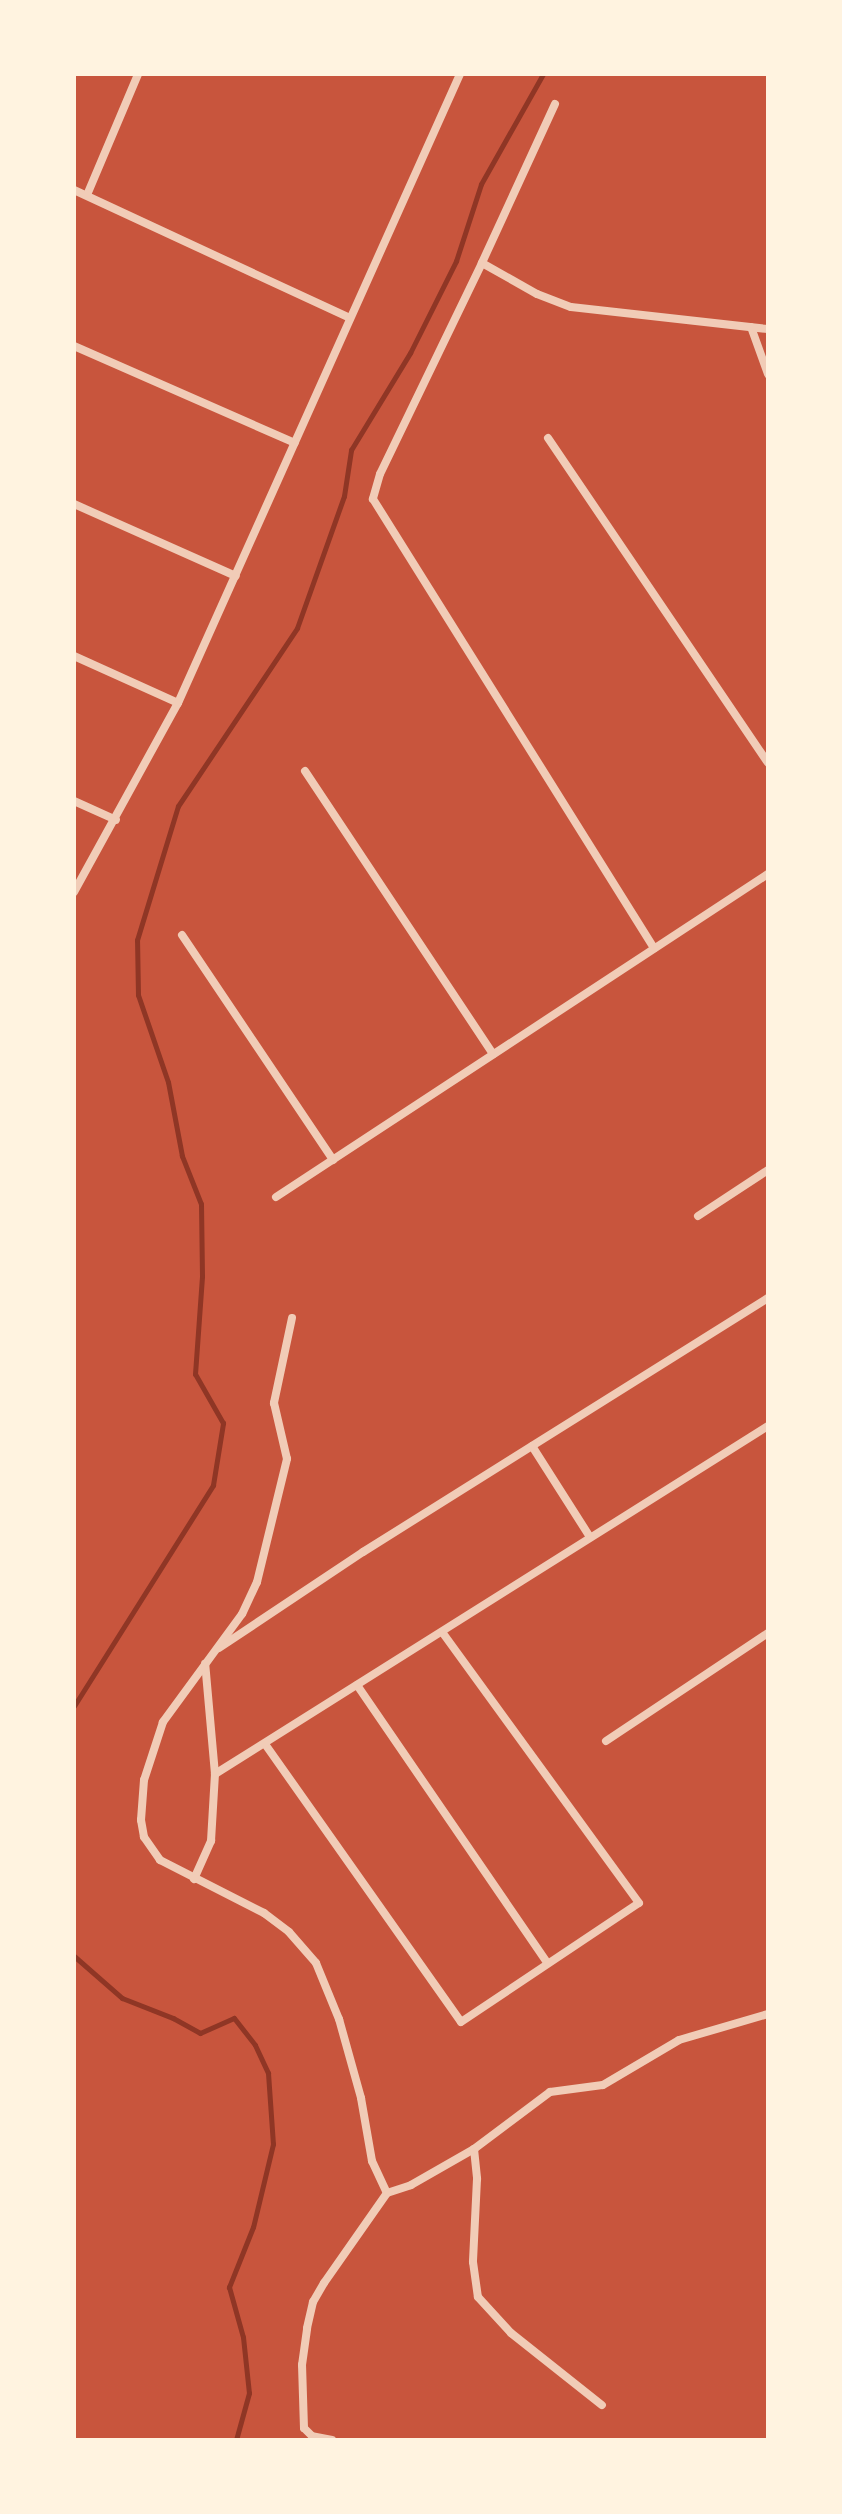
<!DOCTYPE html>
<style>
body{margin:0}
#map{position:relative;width:842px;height:2514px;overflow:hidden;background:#c8553d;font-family:Signika,sans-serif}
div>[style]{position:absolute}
.stream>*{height:5px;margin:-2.5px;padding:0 2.5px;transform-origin:2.5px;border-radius:2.5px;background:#8f3625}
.minor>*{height:8px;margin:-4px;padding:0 4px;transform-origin:4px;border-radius:4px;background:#f1ccb7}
span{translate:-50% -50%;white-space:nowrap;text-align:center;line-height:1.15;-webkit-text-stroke:7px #fff3e0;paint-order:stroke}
.frame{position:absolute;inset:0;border:76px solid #fff3e0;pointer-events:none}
</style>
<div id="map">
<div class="stream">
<div style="left:74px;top:1706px;width:261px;rotate:-57.8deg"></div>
<div style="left:213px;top:1485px;width:63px;rotate:-80.8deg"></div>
<div style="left:223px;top:1423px;width:56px;rotate:-119.7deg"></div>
<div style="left:195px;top:1374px;width:98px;rotate:-85.9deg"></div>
<div style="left:202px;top:1276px;width:72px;rotate:-90.8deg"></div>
<div style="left:201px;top:1204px;width:52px;rotate:-111.6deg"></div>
<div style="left:182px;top:1156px;width:75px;rotate:-100.7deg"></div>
<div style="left:168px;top:1082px;width:92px;rotate:-109deg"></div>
<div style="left:138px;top:995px;width:55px;rotate:-91deg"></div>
<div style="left:137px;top:940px;width:140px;rotate:-73deg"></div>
<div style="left:178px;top:806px;width:214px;rotate:-56.2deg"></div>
<div style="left:297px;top:628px;width:140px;rotate:-70.4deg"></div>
<div style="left:344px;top:496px;width:47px;rotate:-81.3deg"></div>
<div style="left:351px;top:450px;width:114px;rotate:-58.7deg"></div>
<div style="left:410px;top:353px;width:103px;rotate:-63.4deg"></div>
<div style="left:456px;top:261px;width:81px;rotate:-72deg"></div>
<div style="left:481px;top:184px;width:126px;rotate:-60.6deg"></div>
<div style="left:74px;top:1956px;width:64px;rotate:41.2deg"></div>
<div style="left:122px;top:1998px;width:55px;rotate:21.4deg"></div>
<div style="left:173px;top:2018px;width:31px;rotate:29deg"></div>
<div style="left:200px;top:2033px;width:37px;rotate:-24deg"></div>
<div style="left:234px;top:2018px;width:34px;rotate:52deg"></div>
<div style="left:255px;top:2045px;width:31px;rotate:65deg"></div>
<div style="left:268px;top:2073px;width:71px;rotate:86deg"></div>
<div style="left:273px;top:2144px;width:85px;rotate:103.5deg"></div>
<div style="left:253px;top:2227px;width:65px;rotate:111.8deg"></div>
<div style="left:229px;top:2287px;width:52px;rotate:74.4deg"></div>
<div style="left:243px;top:2337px;width:56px;rotate:83.9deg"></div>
<div style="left:249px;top:2393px;width:49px;rotate:105.5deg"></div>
</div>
<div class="minor">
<div style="left:555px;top:104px;width:175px;rotate:114.7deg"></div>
<div style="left:482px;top:263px;width:63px;rotate:29.4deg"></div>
<div style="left:537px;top:294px;width:36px;rotate:21deg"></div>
<div style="left:571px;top:307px;width:198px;rotate:6.4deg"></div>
<div style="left:74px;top:190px;width:304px;rotate:24.9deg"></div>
<div style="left:87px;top:195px;width:131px;rotate:-67.1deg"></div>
<div style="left:482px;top:263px;width:234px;rotate:115.8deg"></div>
<div style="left:380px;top:474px;width:26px;rotate:106deg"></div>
<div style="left:373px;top:499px;width:530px;rotate:57.96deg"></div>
<div style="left:751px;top:327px;width:50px;rotate:70.1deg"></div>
<div style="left:74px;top:346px;width:241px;rotate:23.7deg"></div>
<div style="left:548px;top:438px;width:392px;rotate:55.9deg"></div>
<div style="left:74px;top:504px;width:177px;rotate:24deg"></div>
<div style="left:74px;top:656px;width:114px;rotate:24.3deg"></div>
<div style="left:305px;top:771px;width:340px;rotate:56.4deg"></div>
<div style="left:74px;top:801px;width:46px;rotate:24.3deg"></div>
<div style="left:74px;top:892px;width:216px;rotate:-61.2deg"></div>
<div style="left:178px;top:703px;width:689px;rotate:-65.85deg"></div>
<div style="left:182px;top:935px;width:271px;rotate:56.1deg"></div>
<div style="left:276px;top:1197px;width:589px;rotate:-33.29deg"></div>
<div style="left:698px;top:1216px;width:84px;rotate:-33.3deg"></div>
<div style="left:292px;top:1318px;width:87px;rotate:102deg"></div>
<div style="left:274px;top:1403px;width:57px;rotate:76.9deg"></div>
<div style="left:287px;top:1459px;width:127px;rotate:103.7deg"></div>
<div style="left:257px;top:1582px;width:35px;rotate:115deg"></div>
<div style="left:242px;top:1614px;width:134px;rotate:126.2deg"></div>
<div style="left:163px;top:1722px;width:61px;rotate:108.1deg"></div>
<div style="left:144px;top:1780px;width:40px;rotate:94.3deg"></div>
<div style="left:141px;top:1820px;width:17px;rotate:80deg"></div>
<div style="left:144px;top:1837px;width:28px;rotate:55deg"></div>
<div style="left:160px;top:1860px;width:117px;rotate:27deg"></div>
<div style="left:264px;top:1913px;width:31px;rotate:37deg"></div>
<div style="left:289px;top:1932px;width:41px;rotate:48.9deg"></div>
<div style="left:316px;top:1963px;width:61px;rotate:67.7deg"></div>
<div style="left:339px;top:2019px;width:82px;rotate:74.4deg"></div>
<div style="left:361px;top:2098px;width:64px;rotate:80.1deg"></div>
<div style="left:372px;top:2161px;width:35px;rotate:65deg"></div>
<div style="left:532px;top:1446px;width:108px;rotate:57.5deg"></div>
<div style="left:219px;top:1648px;width:173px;rotate:-33.7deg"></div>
<div style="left:363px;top:1552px;width:478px;rotate:-32.1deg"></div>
<div style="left:357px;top:1685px;width:337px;rotate:55.6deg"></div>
<div style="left:606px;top:1741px;width:195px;rotate:-33.7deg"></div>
<div style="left:265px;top:1744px;width:340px;rotate:54.8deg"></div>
<div style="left:461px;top:2022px;width:214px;rotate:-33.8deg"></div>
<div style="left:639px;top:1903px;width:335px;rotate:-126deg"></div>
<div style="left:215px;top:1774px;width:653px;rotate:-32.18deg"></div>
<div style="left:194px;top:1879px;width:42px;rotate:-65.9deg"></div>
<div style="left:211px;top:1841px;width:67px;rotate:-86.6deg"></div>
<div style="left:215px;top:1774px;width:111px;rotate:-95.1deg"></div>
<div style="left:474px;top:2149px;width:95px;rotate:-36.9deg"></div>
<div style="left:550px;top:2092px;width:53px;rotate:-7.5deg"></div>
<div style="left:603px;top:2085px;width:88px;rotate:-30.6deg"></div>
<div style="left:679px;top:2040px;width:93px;rotate:-16.3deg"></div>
<div style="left:387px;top:2193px;width:25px;rotate:-18deg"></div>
<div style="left:411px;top:2185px;width:73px;rotate:-29.7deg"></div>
<div style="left:474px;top:2149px;width:30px;rotate:84deg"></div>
<div style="left:477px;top:2179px;width:83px;rotate:92.8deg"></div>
<div style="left:473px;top:2262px;width:35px;rotate:82deg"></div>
<div style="left:478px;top:2297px;width:49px;rotate:47.5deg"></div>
<div style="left:511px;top:2333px;width:116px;rotate:38.4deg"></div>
<div style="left:332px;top:2440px;width:20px;rotate:-169deg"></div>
<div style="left:312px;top:2436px;width:11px;rotate:-135deg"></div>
<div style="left:304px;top:2428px;width:63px;rotate:-91.8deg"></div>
<div style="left:302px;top:2365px;width:37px;rotate:-82deg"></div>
<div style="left:307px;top:2328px;width:27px;rotate:-77deg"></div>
<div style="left:313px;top:2302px;width:22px;rotate:-60deg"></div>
<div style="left:324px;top:2283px;width:110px;rotate:-55deg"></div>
</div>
<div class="frame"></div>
</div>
